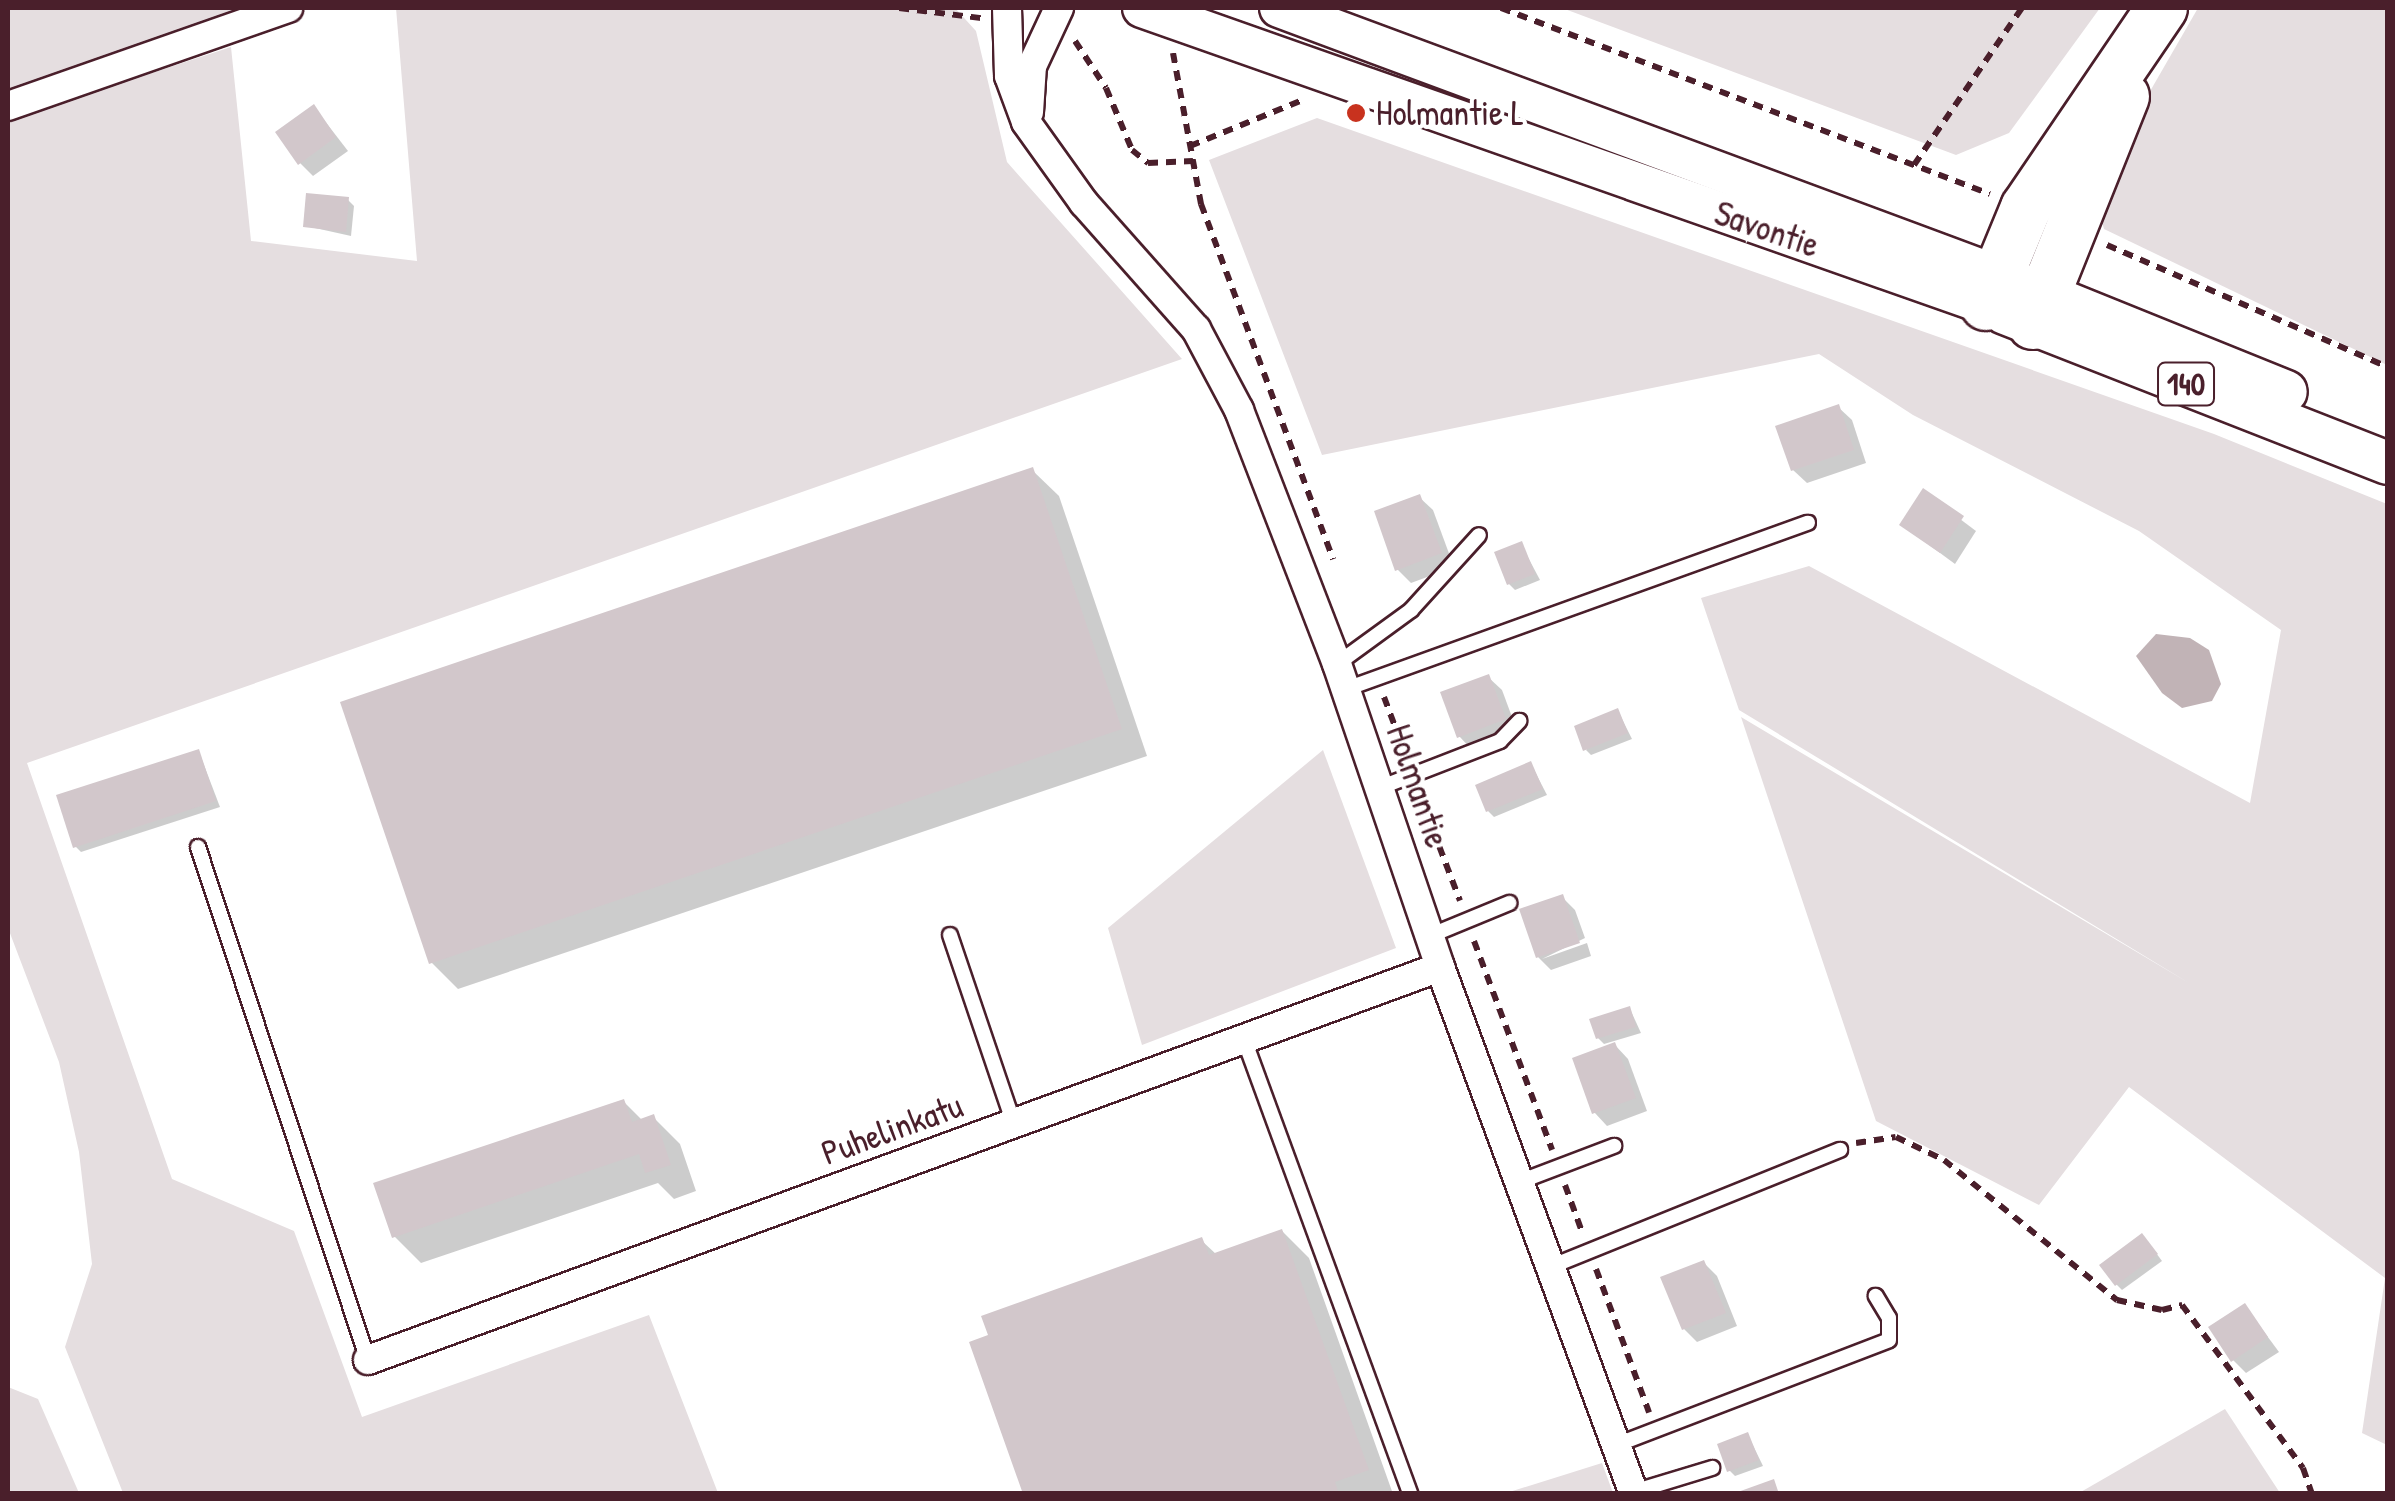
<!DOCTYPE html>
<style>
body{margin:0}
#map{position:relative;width:2395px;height:1501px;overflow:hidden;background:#fff;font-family:"Patrick Hand",sans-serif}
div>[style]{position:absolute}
.green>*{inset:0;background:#e5dee0}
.water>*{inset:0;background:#c1b3b6}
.shadow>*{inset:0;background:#0003}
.building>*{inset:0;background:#d2c7cb}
.path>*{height:6px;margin-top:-3px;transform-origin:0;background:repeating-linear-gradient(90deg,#4a1f2b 0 10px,transparent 0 18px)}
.roads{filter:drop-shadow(2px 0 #4a1f2b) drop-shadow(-2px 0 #4a1f2b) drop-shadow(0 2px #4a1f2b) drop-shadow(0 -2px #4a1f2b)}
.lane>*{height:14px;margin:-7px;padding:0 7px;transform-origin:7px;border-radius:7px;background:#fff}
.street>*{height:28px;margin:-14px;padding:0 14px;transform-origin:14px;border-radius:14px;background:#fff}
.secondary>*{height:38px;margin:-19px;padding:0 19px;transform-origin:19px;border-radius:19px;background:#fff}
.primary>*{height:42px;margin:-21px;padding:0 21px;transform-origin:21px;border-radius:21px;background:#fff}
.highway>*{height:50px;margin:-25px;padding:0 25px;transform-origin:25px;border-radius:25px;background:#fff}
.dots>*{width:28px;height:28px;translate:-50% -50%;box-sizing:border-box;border:5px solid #fff;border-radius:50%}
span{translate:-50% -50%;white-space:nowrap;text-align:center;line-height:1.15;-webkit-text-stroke:8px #fff;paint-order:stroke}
.shield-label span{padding:2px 8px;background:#fff;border:2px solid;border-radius:8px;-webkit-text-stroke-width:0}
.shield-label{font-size:32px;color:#4a1f2b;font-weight:700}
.poi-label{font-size:35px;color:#4a1f2b}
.left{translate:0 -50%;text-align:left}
.street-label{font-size:35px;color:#4a1f2b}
.frame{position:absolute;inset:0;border:10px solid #4a1f2b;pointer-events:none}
</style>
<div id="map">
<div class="green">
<div style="clip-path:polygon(8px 8px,248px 8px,8px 93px)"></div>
<div style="clip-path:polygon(396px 8px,955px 8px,976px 31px,1007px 162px,1182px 359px,27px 763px,172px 1179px,294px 1231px,362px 1417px,649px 1315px,718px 1493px,123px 1493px,65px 1347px,92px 1264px,79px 1152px,59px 1062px,8px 928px,8px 120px,231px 47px,251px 241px,417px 261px)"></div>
<div style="clip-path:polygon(1562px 8px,2100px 8px,2009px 133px,1956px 155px)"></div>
<div style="clip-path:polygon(2198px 8px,2387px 8px,2387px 365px,2104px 229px,2101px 218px,2145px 100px)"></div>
<div style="clip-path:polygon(1317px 118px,2214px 434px,2387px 504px,2387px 1445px,2362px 1433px,2385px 1278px,2129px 1087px,2039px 1205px,1876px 1121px,1741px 717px,2189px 983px,1739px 710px,1701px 598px,1809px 566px,2250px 803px,2281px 630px,2139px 531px,1913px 415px,1819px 354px,1322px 455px,1209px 160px)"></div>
<div style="clip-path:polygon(1323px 750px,1396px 948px,1142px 1045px,1108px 928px)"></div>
<div style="clip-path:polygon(8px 1387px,38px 1399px,79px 1493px,8px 1493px)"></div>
<div style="clip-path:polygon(2225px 1409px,2280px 1493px,2079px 1493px)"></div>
<div style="clip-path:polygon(1602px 1463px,1613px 1493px,1506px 1493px)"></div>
</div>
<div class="water">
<div style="clip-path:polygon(2156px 634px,2190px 638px,2209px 650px,2221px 684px,2212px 701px,2182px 708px,2162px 693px,2136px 656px)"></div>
</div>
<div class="shadow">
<div style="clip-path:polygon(314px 107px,348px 151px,313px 176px,300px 163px)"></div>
<div style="clip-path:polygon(348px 200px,354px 206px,351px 236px,306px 226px)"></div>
<div style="clip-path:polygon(1838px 407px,1852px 420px,1866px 463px,1807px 483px,1793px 470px)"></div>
<div style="clip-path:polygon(1032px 470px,1059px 496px,1147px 756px,458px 989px,431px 962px)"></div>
<div style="clip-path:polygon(1924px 492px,1976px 531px,1955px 564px,1902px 525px)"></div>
<div style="clip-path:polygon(1419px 497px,1433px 510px,1454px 567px,1411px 583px,1397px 569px)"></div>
<div style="clip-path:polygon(1521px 544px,1540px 580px,1515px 590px,1509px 584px)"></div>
<div style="clip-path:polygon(1488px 677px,1502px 690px,1518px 733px,1472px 750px,1459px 736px)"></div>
<div style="clip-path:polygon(1618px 711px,1632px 739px,1591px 755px,1586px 750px)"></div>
<div style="clip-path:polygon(199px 752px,220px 807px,81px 852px,75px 846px)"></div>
<div style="clip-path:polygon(1531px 764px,1547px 795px,1494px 817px,1488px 811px)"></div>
<div style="clip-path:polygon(1562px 897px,1575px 910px,1585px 938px,1542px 959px,1587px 943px,1591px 956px,1551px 970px,1538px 957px)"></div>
<div style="clip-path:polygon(1630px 1009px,1641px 1033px,1604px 1044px,1598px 1038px)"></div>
<div style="clip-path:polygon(1615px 1045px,1628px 1059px,1647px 1111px,1607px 1126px,1594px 1112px)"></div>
<div style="clip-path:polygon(623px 1101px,643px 1121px,653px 1117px,680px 1144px,696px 1191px,674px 1199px,658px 1183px,421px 1263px,394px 1236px)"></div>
<div style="clip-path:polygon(1282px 1231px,1309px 1258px,1393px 1494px,1026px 1494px,1201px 1240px,1217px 1255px)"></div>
<div style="clip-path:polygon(2148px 1242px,2162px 1261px,2122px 1290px,2116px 1284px)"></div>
<div style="clip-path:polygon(1704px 1263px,1717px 1276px,1737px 1326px,1697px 1342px,1684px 1329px)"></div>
<div style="clip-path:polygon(2245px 1306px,2279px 1352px,2246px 1373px,2233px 1360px)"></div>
<div style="clip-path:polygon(1748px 1435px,1763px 1466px,1735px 1476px,1729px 1470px)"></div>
</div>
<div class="building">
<div style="clip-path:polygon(314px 104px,336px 137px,298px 165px,275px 132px)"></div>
<div style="clip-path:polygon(306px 193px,349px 197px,346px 232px,303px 227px)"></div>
<div style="clip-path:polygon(1839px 404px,1854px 450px,1791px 471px,1775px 426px)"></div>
<div style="clip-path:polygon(1033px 467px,1122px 729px,429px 964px,340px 702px)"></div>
<div style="clip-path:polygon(1923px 488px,1964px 516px,1940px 553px,1899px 525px)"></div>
<div style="clip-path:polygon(1420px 494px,1442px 553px,1395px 571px,1374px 511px)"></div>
<div style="clip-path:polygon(1522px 541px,1535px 574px,1507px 585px,1494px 552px)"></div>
<div style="clip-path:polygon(1489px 674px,1506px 719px,1457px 738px,1440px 692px)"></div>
<div style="clip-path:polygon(1618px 708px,1628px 733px,1583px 751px,1574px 726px)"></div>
<div style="clip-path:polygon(199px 749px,216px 801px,73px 848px,56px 795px)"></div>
<div style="clip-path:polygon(1531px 761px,1543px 789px,1486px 812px,1475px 785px)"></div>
<div style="clip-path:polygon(1563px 894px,1580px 943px,1536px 958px,1519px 909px)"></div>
<div style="clip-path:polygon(1630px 1006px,1636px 1027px,1596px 1039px,1589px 1019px)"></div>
<div style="clip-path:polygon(1615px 1042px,1636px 1098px,1592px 1114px,1572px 1058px)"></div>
<div style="clip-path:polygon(624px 1099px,632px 1122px,654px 1114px,671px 1165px,645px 1173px,639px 1154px,392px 1238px,373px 1183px)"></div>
<div style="clip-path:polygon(1282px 1229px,1369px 1470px,1335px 1482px,1339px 1494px,1023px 1494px,969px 1342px,988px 1335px,981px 1316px,1202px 1237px,1209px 1255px)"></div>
<div style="clip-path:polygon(2142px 1233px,2158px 1254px,2115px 1286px,2099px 1265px)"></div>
<div style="clip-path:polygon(1704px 1260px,1726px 1313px,1682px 1330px,1660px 1277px)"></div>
<div style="clip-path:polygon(2245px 1303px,2268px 1337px,2231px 1362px,2208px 1327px)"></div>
<div style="clip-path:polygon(1748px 1432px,1759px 1460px,1727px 1472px,1717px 1444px)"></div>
<div style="clip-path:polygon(1774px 1479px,1779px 1494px,1735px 1494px,1735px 1493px)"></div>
</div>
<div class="path">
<div style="left:899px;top:8px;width:83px;rotate:7deg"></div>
<div style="left:1501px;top:8px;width:523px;rotate:20.83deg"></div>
<div style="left:1075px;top:41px;width:56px;rotate:56.6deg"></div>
<div style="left:1106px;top:88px;width:67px;rotate:67.2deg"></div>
<div style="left:1132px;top:150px;width:21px;rotate:39deg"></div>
<div style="left:1148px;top:163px;width:45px;rotate:-2.5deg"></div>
<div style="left:1173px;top:53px;width:154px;rotate:79.5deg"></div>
<div style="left:1201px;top:204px;width:379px;rotate:69.6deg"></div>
<div style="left:1190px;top:146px;width:119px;rotate:-22.2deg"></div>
<div style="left:1914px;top:165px;width:191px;rotate:-55.5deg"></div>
<div style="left:2107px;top:245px;width:306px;rotate:23.5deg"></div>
<div style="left:1384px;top:697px;width:63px;rotate:69.6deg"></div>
<div style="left:1420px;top:796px;width:112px;rotate:69.1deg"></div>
<div style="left:1474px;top:941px;width:223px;rotate:69.5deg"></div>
<div style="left:1856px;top:1143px;width:40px;rotate:-8.5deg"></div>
<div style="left:1896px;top:1137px;width:53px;rotate:25.6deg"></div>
<div style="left:1944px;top:1160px;width:223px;rotate:39deg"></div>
<div style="left:2117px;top:1300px;width:46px;rotate:12.5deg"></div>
<div style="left:2162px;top:1310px;width:21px;rotate:-14deg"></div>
<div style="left:2182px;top:1305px;width:203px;rotate:53.4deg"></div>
<div style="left:2303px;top:1468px;width:28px;rotate:71deg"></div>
<div style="left:1565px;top:1185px;width:47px;rotate:70deg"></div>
<div style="left:1596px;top:1269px;width:153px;rotate:69.7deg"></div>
</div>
<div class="roads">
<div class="lane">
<div style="left:1337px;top:664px;width:92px;rotate:-36.1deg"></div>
<div style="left:1411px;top:610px;width:101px;rotate:-47.8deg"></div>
<div style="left:1346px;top:689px;width:491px;rotate:-19.8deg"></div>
<div style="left:1379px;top:788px;width:130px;rotate:-21.2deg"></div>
<div style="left:1500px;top:741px;width:28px;rotate:-46deg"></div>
<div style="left:198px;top:847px;width:540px;rotate:71.67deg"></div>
<div style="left:950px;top:935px;width:200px;rotate:71.3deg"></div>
<div style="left:1429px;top:936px;width:87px;rotate:-22.4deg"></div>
<div style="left:1245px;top:1042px;width:481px;rotate:69.9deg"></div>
<div style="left:1519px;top:1182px;width:102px;rotate:-20.8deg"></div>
<div style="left:1550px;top:1267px;width:313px;rotate:-22deg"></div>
<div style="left:1616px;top:1445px;width:292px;rotate:-21deg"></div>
<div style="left:1889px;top:1340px;width:22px;rotate:-90deg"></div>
<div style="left:1889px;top:1318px;width:26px;rotate:-121deg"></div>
<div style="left:1633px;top:1492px;width:83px;rotate:-16.9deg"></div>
</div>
<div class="street">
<div style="left:1007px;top:8px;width:68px;rotate:88.3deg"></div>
<div style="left:1009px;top:76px;width:49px;rotate:69.7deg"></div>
<div style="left:1026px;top:122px;width:100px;rotate:54.4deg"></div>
<div style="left:1084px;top:203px;width:169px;rotate:48.4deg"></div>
<div style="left:1196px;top:329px;width:92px;rotate:62deg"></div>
<div style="left:1239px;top:410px;width:272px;rotate:68.9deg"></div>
<div style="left:1337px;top:664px;width:320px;rotate:71.2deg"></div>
<div style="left:1440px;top:967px;width:562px;rotate:69.79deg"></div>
<div style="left:8px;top:106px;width:297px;rotate:-19.3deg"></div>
<div style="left:1029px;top:112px;width:46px;rotate:-86.3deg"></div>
<div style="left:1032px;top:66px;width:64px;rotate:-65deg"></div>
<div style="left:368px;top:1360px;width:1142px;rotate:-20.13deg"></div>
</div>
<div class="secondary">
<div style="left:1142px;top:8px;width:895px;rotate:19.39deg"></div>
<div style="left:1279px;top:8px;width:767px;rotate:20.37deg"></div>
</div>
<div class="primary">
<div style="left:2014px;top:282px;width:293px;rotate:22deg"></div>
<div style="left:2005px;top:313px;width:411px;rotate:21.4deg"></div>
</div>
<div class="highway">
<div style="left:1986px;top:305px;width:105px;rotate:-67.6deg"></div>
<div style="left:2026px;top:208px;width:242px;rotate:-55.8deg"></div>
<div style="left:2033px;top:324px;width:245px;rotate:-68.2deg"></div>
</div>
</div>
<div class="dots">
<div style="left:1356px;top:113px;background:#c8321e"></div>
</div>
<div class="shield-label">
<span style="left:2186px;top:384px">140</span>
</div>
<div class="poi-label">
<span class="left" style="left:1376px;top:113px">Holmantie L</span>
</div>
<div class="street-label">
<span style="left:1767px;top:229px;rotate:19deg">Savontie</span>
<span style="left:1418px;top:786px;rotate:71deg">Holmantie</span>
<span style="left:892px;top:1129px;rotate:-20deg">Puhelinkatu</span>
</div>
<div class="frame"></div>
</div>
